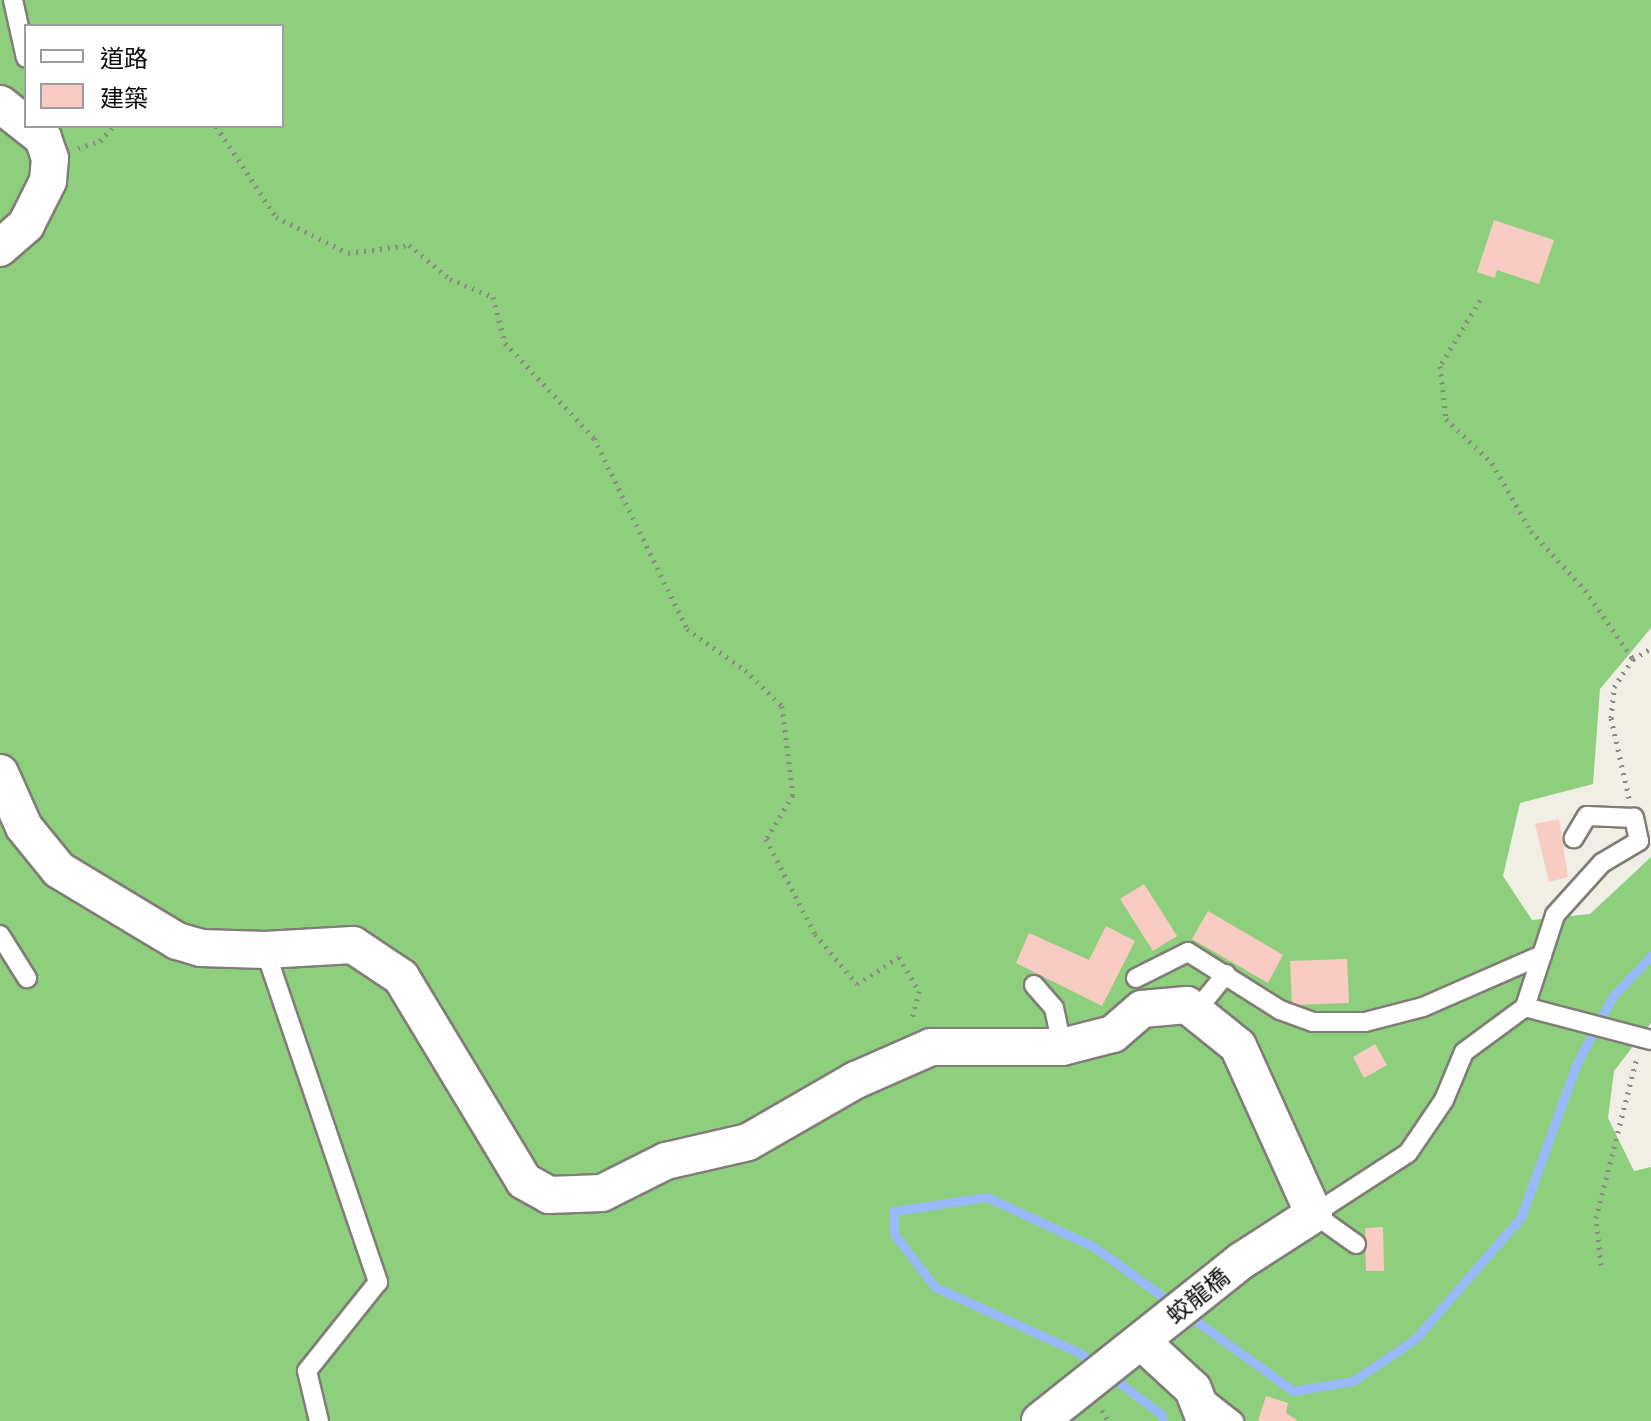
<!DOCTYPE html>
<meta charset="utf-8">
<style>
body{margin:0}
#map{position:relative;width:1651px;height:1421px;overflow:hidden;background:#f1eee6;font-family:Helvetica,"Noto Sans TC",sans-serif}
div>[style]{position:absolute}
.forest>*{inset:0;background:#8ecf7d}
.stream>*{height:9px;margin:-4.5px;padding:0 4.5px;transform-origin:4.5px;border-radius:4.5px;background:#99b9fd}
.building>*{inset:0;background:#f8ccc2}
.path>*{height:5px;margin-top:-2.5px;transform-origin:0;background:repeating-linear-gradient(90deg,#8c8984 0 2px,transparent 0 8px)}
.roads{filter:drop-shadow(2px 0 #807d76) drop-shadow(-2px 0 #807d76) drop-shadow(0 2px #807d76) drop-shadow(0 -2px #807d76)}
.service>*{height:18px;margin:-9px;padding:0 9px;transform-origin:9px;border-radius:9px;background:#fff}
.minor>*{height:36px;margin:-18px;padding:0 18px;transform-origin:18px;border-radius:18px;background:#fff}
span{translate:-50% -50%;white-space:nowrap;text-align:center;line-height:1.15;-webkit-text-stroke:6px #fff;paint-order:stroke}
.street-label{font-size:24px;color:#0d0b09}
.legend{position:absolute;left:24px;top:24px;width:260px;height:104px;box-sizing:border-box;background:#fff;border:2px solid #9e9d9d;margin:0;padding:10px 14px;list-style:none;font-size:24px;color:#0d0b09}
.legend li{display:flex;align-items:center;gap:16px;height:40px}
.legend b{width:40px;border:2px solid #9e9d9d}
</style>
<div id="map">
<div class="forest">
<div style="clip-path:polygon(evenodd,0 0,1651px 0,1651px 628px,1600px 689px,1593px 784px,1520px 803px,1503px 876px,1532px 920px,1590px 914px,1651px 857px,1651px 1023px,1614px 1071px,1608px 1118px,1634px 1171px,1651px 1167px,1651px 1421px,0 1421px,0 0,26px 26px,282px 26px,282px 126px,26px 126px,26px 26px)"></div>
</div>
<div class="stream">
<div style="left:1188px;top:1315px;width:130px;rotate:35.9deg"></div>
<div style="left:1293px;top:1391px;width:61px;rotate:-9.5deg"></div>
<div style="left:1353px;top:1381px;width:75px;rotate:-34.1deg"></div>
<div style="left:1415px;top:1339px;width:162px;rotate:-49deg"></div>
<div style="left:1521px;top:1217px;width:162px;rotate:-70.1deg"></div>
<div style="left:1576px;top:1065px;width:77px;rotate:-62.1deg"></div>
<div style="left:1612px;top:997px;width:57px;rotate:-46.4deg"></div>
<div style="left:1097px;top:1366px;width:21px;rotate:-143deg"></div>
<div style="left:1080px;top:1353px;width:159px;rotate:-155.5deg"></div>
<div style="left:935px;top:1287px;width:67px;rotate:-127.7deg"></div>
<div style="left:894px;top:1234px;width:23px;rotate:-90deg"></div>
<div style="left:894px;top:1211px;width:94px;rotate:-8.6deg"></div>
<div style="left:987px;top:1197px;width:118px;rotate:25deg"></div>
<div style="left:1094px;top:1247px;width:97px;rotate:35.8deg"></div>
<div style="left:1109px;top:1375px;width:65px;rotate:36.9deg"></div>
<div style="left:1161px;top:1414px;width:7px;rotate:74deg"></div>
</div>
<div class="building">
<div style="clip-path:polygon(1494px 220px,1554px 240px,1539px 284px,1497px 270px,1495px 278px,1477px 272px)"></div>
<div style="clip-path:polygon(1559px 819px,1568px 877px,1549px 882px,1535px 824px)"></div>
<div style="clip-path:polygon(1144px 884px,1177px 936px,1153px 951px,1120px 899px)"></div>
<div style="clip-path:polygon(1208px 911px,1283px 955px,1268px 983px,1192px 939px)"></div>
<div style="clip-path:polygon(1106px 926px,1135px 941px,1102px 1006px,1016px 963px,1029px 933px,1089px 960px)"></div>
<div style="clip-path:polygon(1347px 959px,1349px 1003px,1292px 1005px,1290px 961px)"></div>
<div style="clip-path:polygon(1375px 1044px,1387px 1065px,1364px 1078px,1353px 1057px)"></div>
<div style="clip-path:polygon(1383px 1227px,1384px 1271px,1366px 1271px,1365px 1228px)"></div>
<div style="clip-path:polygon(1266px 1396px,1288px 1403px,1286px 1413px,1298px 1421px,1258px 1421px)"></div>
</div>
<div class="path">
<div style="left:216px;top:126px;width:109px;rotate:56.6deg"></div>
<div style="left:276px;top:217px;width:80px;rotate:26.6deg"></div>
<div style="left:348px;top:253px;width:62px;rotate:-7.5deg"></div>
<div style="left:409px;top:245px;width:53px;rotate:39.7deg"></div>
<div style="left:450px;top:279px;width:47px;rotate:22.7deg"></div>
<div style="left:493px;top:297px;width:48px;rotate:75.4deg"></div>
<div style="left:505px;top:343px;width:130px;rotate:46.9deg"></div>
<div style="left:594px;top:438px;width:212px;rotate:64deg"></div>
<div style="left:687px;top:629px;width:71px;rotate:35.3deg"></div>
<div style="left:745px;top:670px;width:52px;rotate:44.2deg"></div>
<div style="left:782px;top:706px;width:90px;rotate:83deg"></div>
<div style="left:793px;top:795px;width:52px;rotate:121.5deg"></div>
<div style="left:766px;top:839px;width:107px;rotate:62.7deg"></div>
<div style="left:815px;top:934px;width:65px;rotate:50deg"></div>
<div style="left:857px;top:984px;width:50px;rotate:-32.7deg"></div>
<div style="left:899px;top:957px;width:39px;rotate:60deg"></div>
<div style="left:919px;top:991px;width:30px;rotate:104deg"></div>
<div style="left:78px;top:148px;width:23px;rotate:-18deg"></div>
<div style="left:100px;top:141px;width:20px;rotate:-49deg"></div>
<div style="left:1480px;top:300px;width:77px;rotate:121.2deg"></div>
<div style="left:1440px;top:366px;width:53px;rotate:83.5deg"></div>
<div style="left:1446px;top:419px;width:64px;rotate:43.7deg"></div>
<div style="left:1492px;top:463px;width:78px;rotate:60.2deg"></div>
<div style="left:1531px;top:531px;width:80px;rotate:47.5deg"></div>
<div style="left:1585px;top:590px;width:84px;rotate:55.2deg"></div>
<div style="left:1629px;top:798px;width:82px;rotate:-102.7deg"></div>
<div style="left:1611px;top:718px;width:31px;rotate:-84deg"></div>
<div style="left:1614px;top:687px;width:34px;rotate:-56deg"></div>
<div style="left:1633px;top:659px;width:21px;rotate:-31deg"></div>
<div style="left:1601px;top:1265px;width:47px;rotate:-96.1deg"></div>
<div style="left:1596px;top:1218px;width:166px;rotate:-75.7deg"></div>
<div style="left:1102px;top:1410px;width:13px;rotate:61deg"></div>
</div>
<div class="roads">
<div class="service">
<div style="left:13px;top:0;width:59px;rotate:77.4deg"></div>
<div style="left:0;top:935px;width:51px;rotate:57.9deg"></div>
<div style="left:265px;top:950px;width:351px;rotate:71.2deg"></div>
<div style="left:378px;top:1282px;width:114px;rotate:128.6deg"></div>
<div style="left:307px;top:1371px;width:51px;rotate:76.5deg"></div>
<div style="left:1136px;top:978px;width:58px;rotate:-26.6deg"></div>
<div style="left:1188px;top:952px;width:109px;rotate:32.2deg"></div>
<div style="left:1280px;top:1010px;width:35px;rotate:20deg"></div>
<div style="left:1313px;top:1022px;width:52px"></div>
<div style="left:1365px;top:1022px;width:60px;rotate:-14.5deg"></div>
<div style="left:1423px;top:1007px;width:130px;rotate:-23.6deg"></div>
<div style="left:1034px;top:985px;width:30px;rotate:49deg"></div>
<div style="left:1054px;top:1008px;width:40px;rotate:78deg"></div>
<div style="left:1525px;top:1007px;width:130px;rotate:14.7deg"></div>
<div style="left:1195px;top:1012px;width:49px;rotate:-50.8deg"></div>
<div style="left:1356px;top:1244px;width:52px;rotate:-144.5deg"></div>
<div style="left:1314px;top:1214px;width:112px;rotate:-33deg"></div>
<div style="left:1408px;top:1153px;width:64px;rotate:-55.8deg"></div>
<div style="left:1444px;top:1100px;width:52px;rotate:-67.4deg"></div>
<div style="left:1464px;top:1052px;width:76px;rotate:-36.4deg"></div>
<div style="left:1525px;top:1007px;width:97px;rotate:-71.9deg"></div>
<div style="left:1555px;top:915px;width:70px;rotate:-47.9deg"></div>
<div style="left:1602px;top:863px;width:43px;rotate:-30.7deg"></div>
<div style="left:1639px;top:841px;width:24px;rotate:-102deg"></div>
<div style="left:1634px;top:818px;width:47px;rotate:-177.6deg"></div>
<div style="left:1587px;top:816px;width:26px;rotate:121deg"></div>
<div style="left:1202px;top:1396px;width:41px;rotate:38deg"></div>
</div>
<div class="minor">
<div style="left:0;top:104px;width:55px;rotate:38.3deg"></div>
<div style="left:43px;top:138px;width:21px;rotate:71deg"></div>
<div style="left:50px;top:158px;width:23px;rotate:95deg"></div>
<div style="left:48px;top:181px;width:49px;rotate:116.6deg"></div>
<div style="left:26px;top:225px;width:35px;rotate:139deg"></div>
<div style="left:0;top:773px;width:59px;rotate:66deg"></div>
<div style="left:24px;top:827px;width:55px;rotate:50.9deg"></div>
<div style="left:59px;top:870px;width:138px;rotate:31deg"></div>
<div style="left:177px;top:941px;width:25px;rotate:16deg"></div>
<div style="left:201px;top:948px;width:64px;rotate:1.8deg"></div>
<div style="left:265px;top:950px;width:88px;rotate:-3.3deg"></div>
<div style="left:353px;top:945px;width:58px;rotate:33.7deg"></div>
<div style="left:401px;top:977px;width:238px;rotate:58.9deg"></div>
<div style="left:524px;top:1181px;width:29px;rotate:29deg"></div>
<div style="left:549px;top:1195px;width:53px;rotate:-2.2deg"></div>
<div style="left:602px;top:1193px;width:72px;rotate:-26.6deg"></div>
<div style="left:666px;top:1161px;width:84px;rotate:-13deg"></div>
<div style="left:748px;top:1142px;width:125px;rotate:-29.9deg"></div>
<div style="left:856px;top:1080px;width:82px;rotate:-23.7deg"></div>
<div style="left:931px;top:1047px;width:131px"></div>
<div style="left:1062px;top:1047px;width:53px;rotate:-14.3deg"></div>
<div style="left:1113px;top:1034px;width:38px;rotate:-41deg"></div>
<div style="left:1142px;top:1009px;width:45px;rotate:-5.1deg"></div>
<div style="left:1187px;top:1005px;width:65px;rotate:38.8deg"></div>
<div style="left:1238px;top:1046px;width:184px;rotate:65.7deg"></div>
<div style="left:1314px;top:1214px;width:87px;rotate:147.2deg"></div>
<div style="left:1241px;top:1261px;width:257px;rotate:141.5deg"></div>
<div style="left:1142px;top:1342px;width:69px;rotate:42.7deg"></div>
<div style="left:1193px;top:1389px;width:34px;rotate:69deg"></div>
</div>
</div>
<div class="street-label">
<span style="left:1198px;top:1296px;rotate:-39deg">蛟龍橋</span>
</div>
<ul class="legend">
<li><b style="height:10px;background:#fff"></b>道路</li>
<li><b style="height:22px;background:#f8ccc2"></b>建築</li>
</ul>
</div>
